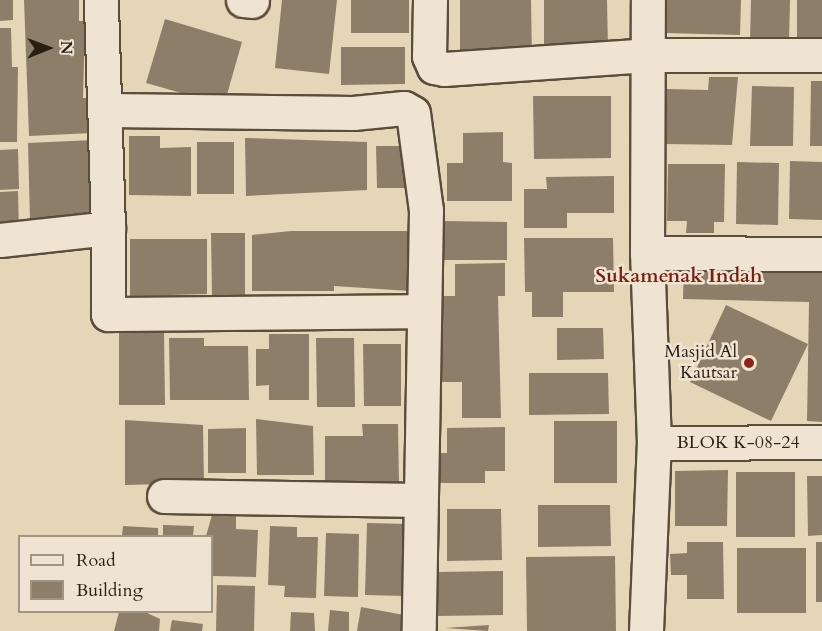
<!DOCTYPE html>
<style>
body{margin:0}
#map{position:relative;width:822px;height:631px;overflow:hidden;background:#e6d6b8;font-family:Cardo,serif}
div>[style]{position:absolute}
.building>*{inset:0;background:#8c7e69}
.roads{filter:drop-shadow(2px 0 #594d3c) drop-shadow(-2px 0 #594d3c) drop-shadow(0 2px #594d3c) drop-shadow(0 -2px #594d3c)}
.street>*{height:33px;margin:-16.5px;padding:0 16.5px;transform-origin:16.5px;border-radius:16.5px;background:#efe4d1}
.dots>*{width:16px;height:16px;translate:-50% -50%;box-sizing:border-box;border:3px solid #efe4d1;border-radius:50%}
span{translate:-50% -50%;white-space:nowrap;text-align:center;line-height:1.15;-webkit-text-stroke:5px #efe4d1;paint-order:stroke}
.poi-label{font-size:18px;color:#2a1f13}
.right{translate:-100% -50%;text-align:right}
.street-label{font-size:18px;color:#2a1f13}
.neighbourhood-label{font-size:20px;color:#7a1f14;font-weight:700}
.legend{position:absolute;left:18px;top:535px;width:195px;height:78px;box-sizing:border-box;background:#efe4d1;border:2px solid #a09585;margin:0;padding:8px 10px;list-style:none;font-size:18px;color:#2a1f13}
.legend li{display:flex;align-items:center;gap:12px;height:30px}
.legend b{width:30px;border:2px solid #a09585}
.north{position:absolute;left:18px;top:18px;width:60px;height:60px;-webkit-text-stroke:4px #efe4d1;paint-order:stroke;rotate:89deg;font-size:16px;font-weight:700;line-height:24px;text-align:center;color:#2a1f13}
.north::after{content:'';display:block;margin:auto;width:21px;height:27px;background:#2a1f13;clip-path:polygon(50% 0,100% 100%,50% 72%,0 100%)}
</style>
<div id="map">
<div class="building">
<div style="clip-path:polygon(0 0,13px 0,13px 20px,0 21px)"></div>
<div style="clip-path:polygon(24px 0,79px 0,79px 21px,85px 21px,83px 98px,91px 98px,92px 133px,29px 136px)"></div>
<div style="clip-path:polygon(282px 0,337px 0,329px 74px,275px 68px)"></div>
<div style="clip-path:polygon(351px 0,409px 0,409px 33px,351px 33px)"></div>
<div style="clip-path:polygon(460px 0,531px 0,532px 59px,460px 60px)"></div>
<div style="clip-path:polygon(544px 0,607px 0,608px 51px,544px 52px)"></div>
<div style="clip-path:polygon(666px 0,741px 0,740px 35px,666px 33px)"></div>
<div style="clip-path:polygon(751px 0,790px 0,789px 42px,750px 42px)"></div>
<div style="clip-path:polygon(797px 0,822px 0,822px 38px,797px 37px)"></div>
<div style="clip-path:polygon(165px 19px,242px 42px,224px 105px,146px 83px)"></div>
<div style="clip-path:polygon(0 28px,11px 28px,12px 67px,18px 67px,17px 142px,0 142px)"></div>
<div style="clip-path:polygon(341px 47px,405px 47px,405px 84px,341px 85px)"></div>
<div style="clip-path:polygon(709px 77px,738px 77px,732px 145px,665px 144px,666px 89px,708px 90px)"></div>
<div style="clip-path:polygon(811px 81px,822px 81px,822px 146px,810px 146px)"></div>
<div style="clip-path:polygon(752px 86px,794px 87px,793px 146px,750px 146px)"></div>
<div style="clip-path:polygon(533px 96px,611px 96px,611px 158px,534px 159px)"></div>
<div style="clip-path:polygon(503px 132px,503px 162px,512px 163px,512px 201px,447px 201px,447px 163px,463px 163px,463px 133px)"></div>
<div style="clip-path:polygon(129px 136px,160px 136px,160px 148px,191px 147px,191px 196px,129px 195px)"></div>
<div style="clip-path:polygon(245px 138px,367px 142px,367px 190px,246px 196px)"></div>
<div style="clip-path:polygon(93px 140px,97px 217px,30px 220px,28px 143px)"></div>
<div style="clip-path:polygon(197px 142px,234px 142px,234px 194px,197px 194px)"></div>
<div style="clip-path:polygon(376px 146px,410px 146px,410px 188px,377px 188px)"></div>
<div style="clip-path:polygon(18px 149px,19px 189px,0 190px,0 150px)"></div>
<div style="clip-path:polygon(790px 161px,822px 162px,822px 220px,789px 219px)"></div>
<div style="clip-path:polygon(737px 162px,779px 163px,778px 225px,736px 224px)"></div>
<div style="clip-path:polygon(668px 164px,725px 164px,724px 222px,714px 222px,714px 233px,686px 233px,687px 221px,667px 221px)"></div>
<div style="clip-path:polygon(614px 176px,614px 213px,567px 213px,567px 228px,524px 228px,524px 189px,547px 189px,546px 177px)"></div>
<div style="clip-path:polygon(18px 191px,19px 234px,0 234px,0 192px)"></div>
<div style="clip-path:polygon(442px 221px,507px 222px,507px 260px,442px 260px)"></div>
<div style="clip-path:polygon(291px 231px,409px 231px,409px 291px,334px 286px,334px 291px,252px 291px,252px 235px)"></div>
<div style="clip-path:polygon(211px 233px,245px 233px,245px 297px,212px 297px)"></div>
<div style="clip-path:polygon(524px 238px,613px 238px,614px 292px,563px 292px,563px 317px,532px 317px,532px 292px,525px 292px)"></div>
<div style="clip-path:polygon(130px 239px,207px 239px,207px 294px,130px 296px)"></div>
<div style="clip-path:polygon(684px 259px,822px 268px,822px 422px,807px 421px,809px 302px,683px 299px)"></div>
<div style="clip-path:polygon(505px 263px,505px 296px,498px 296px,501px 418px,462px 418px,462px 382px,435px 382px,435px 336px,443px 336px,443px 296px,455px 296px,455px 264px)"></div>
<div style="clip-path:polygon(726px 305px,808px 344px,771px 421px,690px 382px)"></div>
<div style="clip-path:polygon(557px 328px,603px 328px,604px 359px,557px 360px)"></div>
<div style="clip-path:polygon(164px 331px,165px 405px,119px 405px,119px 332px)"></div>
<div style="clip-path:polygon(269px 334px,309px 334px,309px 400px,269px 400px,269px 385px,256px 386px,256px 349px,269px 349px)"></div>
<div style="clip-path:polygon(169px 338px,204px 338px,204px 346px,248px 346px,249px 400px,170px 400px)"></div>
<div style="clip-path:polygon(316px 338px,354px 338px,355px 407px,317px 407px)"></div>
<div style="clip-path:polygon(363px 344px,401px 344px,401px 406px,364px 406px)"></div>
<div style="clip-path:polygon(529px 373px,608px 373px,609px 414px,529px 415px)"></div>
<div style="clip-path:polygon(256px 419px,313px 426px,314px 475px,257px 475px)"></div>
<div style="clip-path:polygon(125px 420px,203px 425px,204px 483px,125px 485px)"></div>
<div style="clip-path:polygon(554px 421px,617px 421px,617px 483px,554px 483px)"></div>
<div style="clip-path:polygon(362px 424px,398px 424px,399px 483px,325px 484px,325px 436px,363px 436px)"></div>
<div style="clip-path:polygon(505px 427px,505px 471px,485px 471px,485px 483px,437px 483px,437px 453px,447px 453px,447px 428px)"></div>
<div style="clip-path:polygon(246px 428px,246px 473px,208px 473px,208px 429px)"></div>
<div style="clip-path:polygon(728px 470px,727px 526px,675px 526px,675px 471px)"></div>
<div style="clip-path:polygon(736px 472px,795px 472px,795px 537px,736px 537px)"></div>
<div style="clip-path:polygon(807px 476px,822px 476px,822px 535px,808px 536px)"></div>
<div style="clip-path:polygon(538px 505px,610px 505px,611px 546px,538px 547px)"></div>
<div style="clip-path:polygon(447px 509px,501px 509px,502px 560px,447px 561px)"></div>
<div style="clip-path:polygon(212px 515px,236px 516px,236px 529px,258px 530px,256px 577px,212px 576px,212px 536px,206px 536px)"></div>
<div style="clip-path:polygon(367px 523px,408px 524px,406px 596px,365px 595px)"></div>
<div style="clip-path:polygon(163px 525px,194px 526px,193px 536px,163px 536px)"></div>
<div style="clip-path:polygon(123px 526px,158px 528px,158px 536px,122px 536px)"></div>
<div style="clip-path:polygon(270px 526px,297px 527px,297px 537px,318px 537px,316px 598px,284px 597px,285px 586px,268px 585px)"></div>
<div style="clip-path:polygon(326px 533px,359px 534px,358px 597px,324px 596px)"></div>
<div style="clip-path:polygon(687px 542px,723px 542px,724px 599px,687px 599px,687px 575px,671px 575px,670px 554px,687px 553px)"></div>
<div style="clip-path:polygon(816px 542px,822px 542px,822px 602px,816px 602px)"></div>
<div style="clip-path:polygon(737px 548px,806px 548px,806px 613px,737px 613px)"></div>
<div style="clip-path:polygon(615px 556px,616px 631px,527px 631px,526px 557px)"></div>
<div style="clip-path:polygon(503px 571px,503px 615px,436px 616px,436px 572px)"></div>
<div style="clip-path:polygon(217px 585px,255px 586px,254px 631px,216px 631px)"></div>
<div style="clip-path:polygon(361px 607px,404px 615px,402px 631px,357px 631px)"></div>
<div style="clip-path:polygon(330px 610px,349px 612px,349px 631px,328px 631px)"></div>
<div style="clip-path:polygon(119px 612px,145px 612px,160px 619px,159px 631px,114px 631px)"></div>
<div style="clip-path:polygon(291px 612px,314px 613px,315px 631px,290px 631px)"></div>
<div style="clip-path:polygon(172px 620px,203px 624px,202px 631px,170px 631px)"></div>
<div style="clip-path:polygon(489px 625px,488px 631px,445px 628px)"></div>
</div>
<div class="roads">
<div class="street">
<div style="left:243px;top:0;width:9px;rotate:6deg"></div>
<div style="left:430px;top:0;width:56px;rotate:91deg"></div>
<div style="left:429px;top:56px;width:12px;rotate:66deg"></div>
<div style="left:434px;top:67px;width:10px;rotate:11deg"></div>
<div style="left:444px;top:69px;width:204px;rotate:-3.9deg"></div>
<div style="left:648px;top:55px;width:174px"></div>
<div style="left:108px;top:110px;width:245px;rotate:0.7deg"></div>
<div style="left:353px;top:113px;width:51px;rotate:-5.6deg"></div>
<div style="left:404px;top:108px;width:10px;rotate:29deg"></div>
<div style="left:413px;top:113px;width:98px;rotate:82.4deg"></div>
<div style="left:426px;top:210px;width:421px;rotate:91deg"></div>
<div style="left:108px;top:228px;width:86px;rotate:90deg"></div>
<div style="left:108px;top:314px;width:314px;rotate:-0.5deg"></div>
<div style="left:0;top:240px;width:109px;rotate:-6.3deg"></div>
<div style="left:108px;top:228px;width:228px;rotate:-91.8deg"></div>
<div style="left:647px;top:253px;width:175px;rotate:0.3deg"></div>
<div style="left:654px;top:443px;width:168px;rotate:-0.3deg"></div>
<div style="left:164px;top:496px;width:256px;rotate:0.9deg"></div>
<div style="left:646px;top:631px;width:188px;rotate:-87.6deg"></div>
<div style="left:654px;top:443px;width:190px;rotate:-92.1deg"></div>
<div style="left:647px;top:253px;width:253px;rotate:-89.8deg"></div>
</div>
</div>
<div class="dots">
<div style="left:749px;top:363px;background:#8f2418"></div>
</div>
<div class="poi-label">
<span class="right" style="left:737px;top:363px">Masjid Al<br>Kautsar</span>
</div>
<div class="street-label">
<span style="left:738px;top:443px">BLOK K-08-24</span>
</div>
<div class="neighbourhood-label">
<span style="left:679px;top:275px">Sukamenak Indah</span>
</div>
<ul class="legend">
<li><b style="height:8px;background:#efe4d1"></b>Road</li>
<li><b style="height:16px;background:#8c7e69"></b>Building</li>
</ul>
<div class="north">N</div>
</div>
